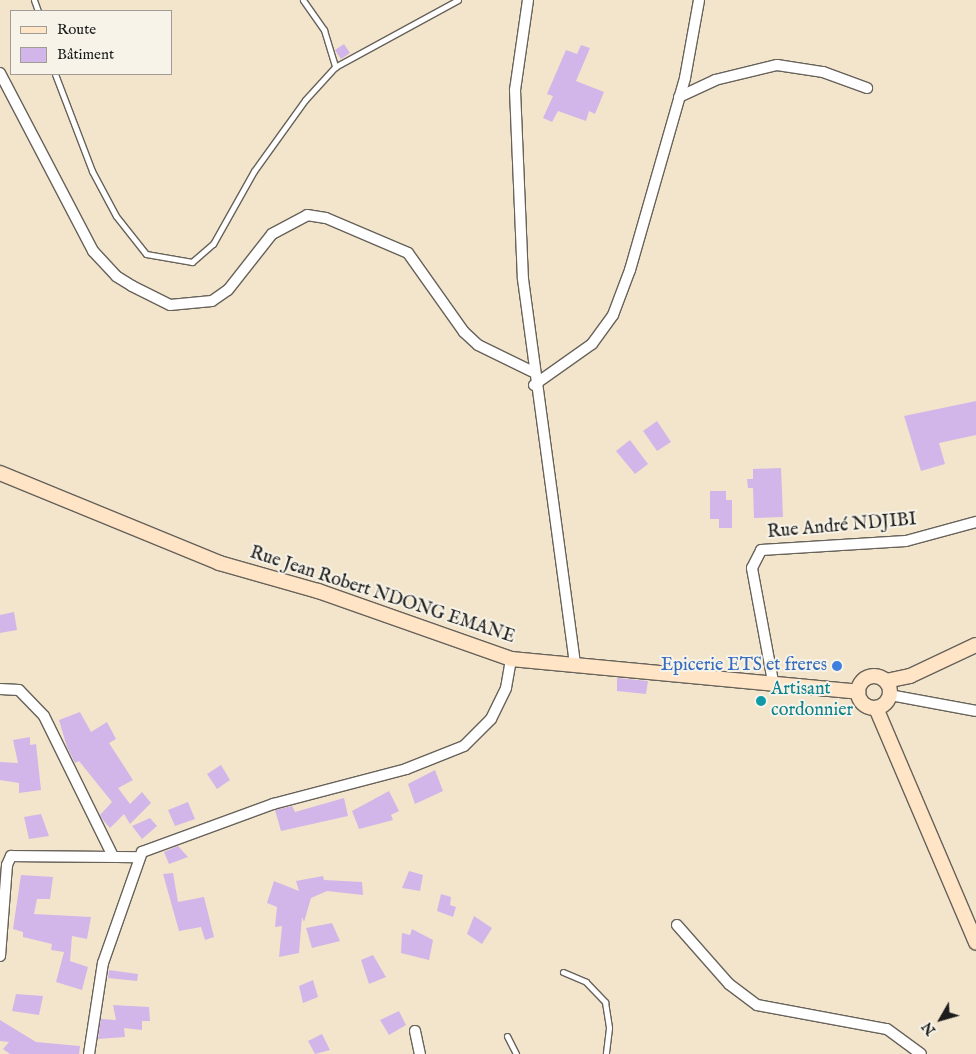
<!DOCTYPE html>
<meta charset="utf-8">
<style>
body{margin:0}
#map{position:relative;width:976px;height:1054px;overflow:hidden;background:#f2e5cc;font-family:"IM FELL English",serif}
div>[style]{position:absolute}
.building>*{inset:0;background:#d2b6e9}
.roads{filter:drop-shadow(1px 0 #67625a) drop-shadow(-1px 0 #67625a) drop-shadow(0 1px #67625a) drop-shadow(0 -1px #67625a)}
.lane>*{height:5px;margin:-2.5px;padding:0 2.5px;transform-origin:2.5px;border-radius:2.5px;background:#fff}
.street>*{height:10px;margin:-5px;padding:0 5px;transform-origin:5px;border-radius:5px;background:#fff}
.secondary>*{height:14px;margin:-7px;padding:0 7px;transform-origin:7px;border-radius:7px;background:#ffe4c6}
.secondary>.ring{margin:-7px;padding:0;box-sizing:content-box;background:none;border:14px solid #ffe4c6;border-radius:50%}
.dots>*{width:14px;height:14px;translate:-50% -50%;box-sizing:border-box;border:2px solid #f7f3e8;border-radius:50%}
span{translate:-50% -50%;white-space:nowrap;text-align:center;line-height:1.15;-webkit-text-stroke:4px #f7f3e8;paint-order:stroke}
.street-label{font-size:18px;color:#1c1c1c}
.shop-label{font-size:18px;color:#366cbe}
.right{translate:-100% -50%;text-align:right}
.culture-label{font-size:18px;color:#0d838f}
.left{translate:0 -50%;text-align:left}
.legend{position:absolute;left:10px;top:10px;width:162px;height:65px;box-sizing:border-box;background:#f7f3e8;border:1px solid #9f9d96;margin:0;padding:6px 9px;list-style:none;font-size:15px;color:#1c1c1c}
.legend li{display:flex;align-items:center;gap:10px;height:25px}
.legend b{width:25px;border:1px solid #9f9d96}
.north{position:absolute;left:916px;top:994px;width:50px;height:50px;-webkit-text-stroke:4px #f7f3e8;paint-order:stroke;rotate:232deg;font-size:14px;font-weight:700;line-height:20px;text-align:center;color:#1c1c1c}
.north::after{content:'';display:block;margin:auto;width:18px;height:22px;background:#1c1c1c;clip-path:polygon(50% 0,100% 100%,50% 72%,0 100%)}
</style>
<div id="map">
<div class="building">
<div style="clip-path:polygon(344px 44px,350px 53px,341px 59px,335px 50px)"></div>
<div style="clip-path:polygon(581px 45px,590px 48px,576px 81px,604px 92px,595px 114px,589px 111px,586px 121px,558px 111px,552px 122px,543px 118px,553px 96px,547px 94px,566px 50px,577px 54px)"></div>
<div style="clip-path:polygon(976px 401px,976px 435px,939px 443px,945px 464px,921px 471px,904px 416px)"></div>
<div style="clip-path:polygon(657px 421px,671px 442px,657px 451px,643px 431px)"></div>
<div style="clip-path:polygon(630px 440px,648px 464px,635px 474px,616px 451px)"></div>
<div style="clip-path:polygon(781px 468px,783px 517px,754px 518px,753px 488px,748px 488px,747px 479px,753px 479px,753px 469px)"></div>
<div style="clip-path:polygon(710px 491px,726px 491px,726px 500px,732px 500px,732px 528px,719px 528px,719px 519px,710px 519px)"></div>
<div style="clip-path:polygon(14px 612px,17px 630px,0 633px,0 615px)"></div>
<div style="clip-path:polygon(617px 678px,648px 681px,646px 694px,617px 691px)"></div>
<div style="clip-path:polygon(80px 712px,91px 732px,107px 722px,116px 739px,109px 743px,133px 780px,118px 788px,130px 804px,142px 792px,151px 803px,130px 824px,124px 814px,110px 828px,103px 820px,100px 815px,112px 802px,79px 761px,75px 763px,67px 747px,59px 720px)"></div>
<div style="clip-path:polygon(30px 737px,30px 745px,36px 744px,41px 790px,19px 793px,19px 783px,0 780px,0 762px,18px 763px,13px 740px)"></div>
<div style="clip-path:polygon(221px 765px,230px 780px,217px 789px,207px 774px)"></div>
<div style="clip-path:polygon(435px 770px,443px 791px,415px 804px,408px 784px)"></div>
<div style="clip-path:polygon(389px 791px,399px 811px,391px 815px,393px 820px,359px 829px,352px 811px)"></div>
<div style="clip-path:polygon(344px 798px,348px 816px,281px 831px,275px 810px,292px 806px,295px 812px)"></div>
<div style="clip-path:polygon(188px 802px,195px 819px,175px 826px,168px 810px)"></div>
<div style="clip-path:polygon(41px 814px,49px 836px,29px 839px,24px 817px)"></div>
<div style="clip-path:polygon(150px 818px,157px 826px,142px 839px,132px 826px)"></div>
<div style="clip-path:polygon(178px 846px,188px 857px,169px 864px,164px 852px)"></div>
<div style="clip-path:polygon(409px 871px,423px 875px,420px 891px,402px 888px)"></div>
<div style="clip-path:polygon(173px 873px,178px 902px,204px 897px,214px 937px,205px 940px,201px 927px,179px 931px,163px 874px)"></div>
<div style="clip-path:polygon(21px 875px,53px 877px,50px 899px,37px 899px,34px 914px,91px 917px,87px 939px,72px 936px,70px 961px,88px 967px,82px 990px,56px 982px,64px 952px,51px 950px,52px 944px,23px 937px,23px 932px,13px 929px)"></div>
<div style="clip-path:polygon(323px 876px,324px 880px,362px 882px,363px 895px,327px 891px,311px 898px,304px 922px,302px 917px,299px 953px,279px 957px,282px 926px,275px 927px,277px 907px,267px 903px,274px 881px,299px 891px,296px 881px)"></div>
<div style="clip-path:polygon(441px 894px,451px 897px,450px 905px,456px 907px,453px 917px,437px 911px)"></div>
<div style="clip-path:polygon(474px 916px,492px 928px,482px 944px,467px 934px)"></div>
<div style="clip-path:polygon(332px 923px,340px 941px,312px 948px,306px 928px)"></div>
<div style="clip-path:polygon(412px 929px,433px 940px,429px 960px,401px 953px,402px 933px,410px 935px)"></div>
<div style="clip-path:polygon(373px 955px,386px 977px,369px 984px,361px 960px)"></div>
<div style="clip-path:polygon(109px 970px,138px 974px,137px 981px,108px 978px)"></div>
<div style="clip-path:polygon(313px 980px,318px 997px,303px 1003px,299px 986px)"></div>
<div style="clip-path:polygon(16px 994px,43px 996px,39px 1015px,12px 1011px)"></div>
<div style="clip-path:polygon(113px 1005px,149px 1007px,150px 1021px,142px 1021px,142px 1030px,124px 1028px,125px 1037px,98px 1039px,101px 1019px,116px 1020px)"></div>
<div style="clip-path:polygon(399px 1011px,406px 1025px,389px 1035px,380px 1020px)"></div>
<div style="clip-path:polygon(0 1020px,36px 1042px,80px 1046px,79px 1054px,10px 1054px,3px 1049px,9px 1042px,0 1041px)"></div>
<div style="clip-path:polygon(322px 1034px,330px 1050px,315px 1054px,308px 1041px)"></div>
</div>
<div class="roads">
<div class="lane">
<div style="left:34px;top:0;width:12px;rotate:70deg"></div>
<div style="left:303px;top:0;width:37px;rotate:55deg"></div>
<div style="left:324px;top:30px;width:39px;rotate:73deg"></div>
<div style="left:55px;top:74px;width:104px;rotate:69.1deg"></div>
<div style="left:92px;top:171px;width:51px;rotate:61.9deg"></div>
<div style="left:116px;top:216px;width:48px;rotate:51.7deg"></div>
<div style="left:146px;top:254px;width:47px;rotate:9.9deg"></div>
<div style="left:192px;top:262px;width:28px;rotate:-41deg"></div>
<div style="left:213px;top:244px;width:84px;rotate:-60.7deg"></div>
<div style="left:254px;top:171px;width:87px;rotate:-54.3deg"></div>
<div style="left:305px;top:100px;width:45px;rotate:-47.7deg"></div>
<div style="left:335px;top:67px;width:140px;rotate:-28.6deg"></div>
<div style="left:563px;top:972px;width:25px;rotate:23deg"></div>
<div style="left:586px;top:982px;width:28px;rotate:46deg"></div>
<div style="left:605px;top:1002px;width:26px;rotate:81deg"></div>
<div style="left:609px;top:1028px;width:26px;rotate:97deg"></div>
<div style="left:507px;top:1036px;width:20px;rotate:63deg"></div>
</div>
<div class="street">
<div style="left:528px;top:0;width:91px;rotate:98.2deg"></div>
<div style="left:515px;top:90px;width:189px;rotate:87.6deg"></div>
<div style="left:523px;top:279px;width:388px;rotate:82.3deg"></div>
<div style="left:0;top:73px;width:201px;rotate:62.4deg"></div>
<div style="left:93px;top:251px;width:34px;rotate:47deg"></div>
<div style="left:116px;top:276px;width:19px;rotate:32deg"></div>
<div style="left:132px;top:286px;width:42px;rotate:26.6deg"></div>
<div style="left:170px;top:305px;width:42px;rotate:-5.4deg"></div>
<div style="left:212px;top:301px;width:19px;rotate:-35deg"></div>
<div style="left:228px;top:290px;width:71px;rotate:-51.8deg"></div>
<div style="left:272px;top:234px;width:40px;rotate:-28deg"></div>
<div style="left:307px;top:215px;width:19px;rotate:9deg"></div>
<div style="left:326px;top:218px;width:89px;rotate:23.1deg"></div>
<div style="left:408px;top:253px;width:97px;rotate:54.7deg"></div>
<div style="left:464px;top:332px;width:19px;rotate:43deg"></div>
<div style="left:478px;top:345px;width:61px;rotate:26.1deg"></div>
<div style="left:679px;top:97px;width:40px;rotate:-25deg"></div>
<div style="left:715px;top:80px;width:64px;rotate:-13.6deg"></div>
<div style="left:777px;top:65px;width:47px;rotate:8.7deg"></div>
<div style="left:823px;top:72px;width:47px;rotate:20deg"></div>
<div style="left:534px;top:385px;width:71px;rotate:-35.3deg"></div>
<div style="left:592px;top:344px;width:36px;rotate:-54deg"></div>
<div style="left:613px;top:315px;width:48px;rotate:-69.3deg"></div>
<div style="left:630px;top:270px;width:200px;rotate:-74deg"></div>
<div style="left:685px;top:78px;width:79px;rotate:-79.8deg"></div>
<div style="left:774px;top:687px;width:121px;rotate:-100.5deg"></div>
<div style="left:752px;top:568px;width:20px;rotate:-63deg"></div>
<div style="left:761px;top:550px;width:145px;rotate:-3.6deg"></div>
<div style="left:906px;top:541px;width:73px;rotate:-15.2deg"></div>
<div style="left:0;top:689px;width:19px;rotate:3deg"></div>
<div style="left:19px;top:690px;width:36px;rotate:46deg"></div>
<div style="left:44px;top:716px;width:154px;rotate:63.8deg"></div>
<div style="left:890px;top:695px;width:87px;rotate:10.5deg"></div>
<div style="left:677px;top:925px;width:79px;rotate:48.6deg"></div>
<div style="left:729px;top:984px;width:35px;rotate:37deg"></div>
<div style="left:757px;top:1005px;width:132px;rotate:10.5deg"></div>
<div style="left:887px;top:1029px;width:42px;rotate:36.3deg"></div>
<div style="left:0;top:956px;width:91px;rotate:-85.6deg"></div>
<div style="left:7px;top:865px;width:10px;rotate:-66deg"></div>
<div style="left:11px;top:856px;width:127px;rotate:0.5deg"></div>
<div style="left:415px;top:1031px;width:24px;rotate:78deg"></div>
<div style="left:89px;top:1054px;width:92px;rotate:-81.3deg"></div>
<div style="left:103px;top:963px;width:118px;rotate:-70.6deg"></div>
<div style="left:142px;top:852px;width:140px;rotate:-20.1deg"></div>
<div style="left:273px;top:804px;width:138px;rotate:-14.7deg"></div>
<div style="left:406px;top:769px;width:62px;rotate:-21.6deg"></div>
<div style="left:464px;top:746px;width:38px;rotate:-45deg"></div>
<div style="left:491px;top:719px;width:34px;rotate:-64deg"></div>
<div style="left:506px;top:688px;width:29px;rotate:-80deg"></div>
</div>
<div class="secondary">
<div style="left:0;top:473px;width:237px;rotate:22.3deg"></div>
<div style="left:219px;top:563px;width:103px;rotate:15.8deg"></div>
<div style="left:318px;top:591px;width:205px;rotate:19.4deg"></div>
<div style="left:511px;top:659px;width:349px;rotate:5.4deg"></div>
<div class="ring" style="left:858px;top:676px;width:18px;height:18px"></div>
<div style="left:886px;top:681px;width:25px;rotate:-12deg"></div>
<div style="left:910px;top:676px;width:73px;rotate:-25.2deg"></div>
<div style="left:876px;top:708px;width:255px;rotate:66.9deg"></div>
</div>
</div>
<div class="dots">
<div style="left:837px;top:666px;background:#3f7fe0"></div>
<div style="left:761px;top:701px;background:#0f9aa8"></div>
</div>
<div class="street-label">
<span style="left:842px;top:527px;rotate:-5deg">Rue André NDJIBI</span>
<span style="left:382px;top:596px;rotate:18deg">Rue Jean Robert NDONG EMANE</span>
</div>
<div class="shop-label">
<span class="right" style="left:827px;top:666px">Epicerie ETS et freres</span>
</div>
<div class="culture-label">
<span class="left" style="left:771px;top:701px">Artisant<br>cordonnier</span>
</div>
<ul class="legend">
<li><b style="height:6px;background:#ffe4c6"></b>Route</li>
<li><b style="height:14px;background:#d2b6e9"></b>Bâtiment</li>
</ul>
<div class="north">N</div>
</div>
